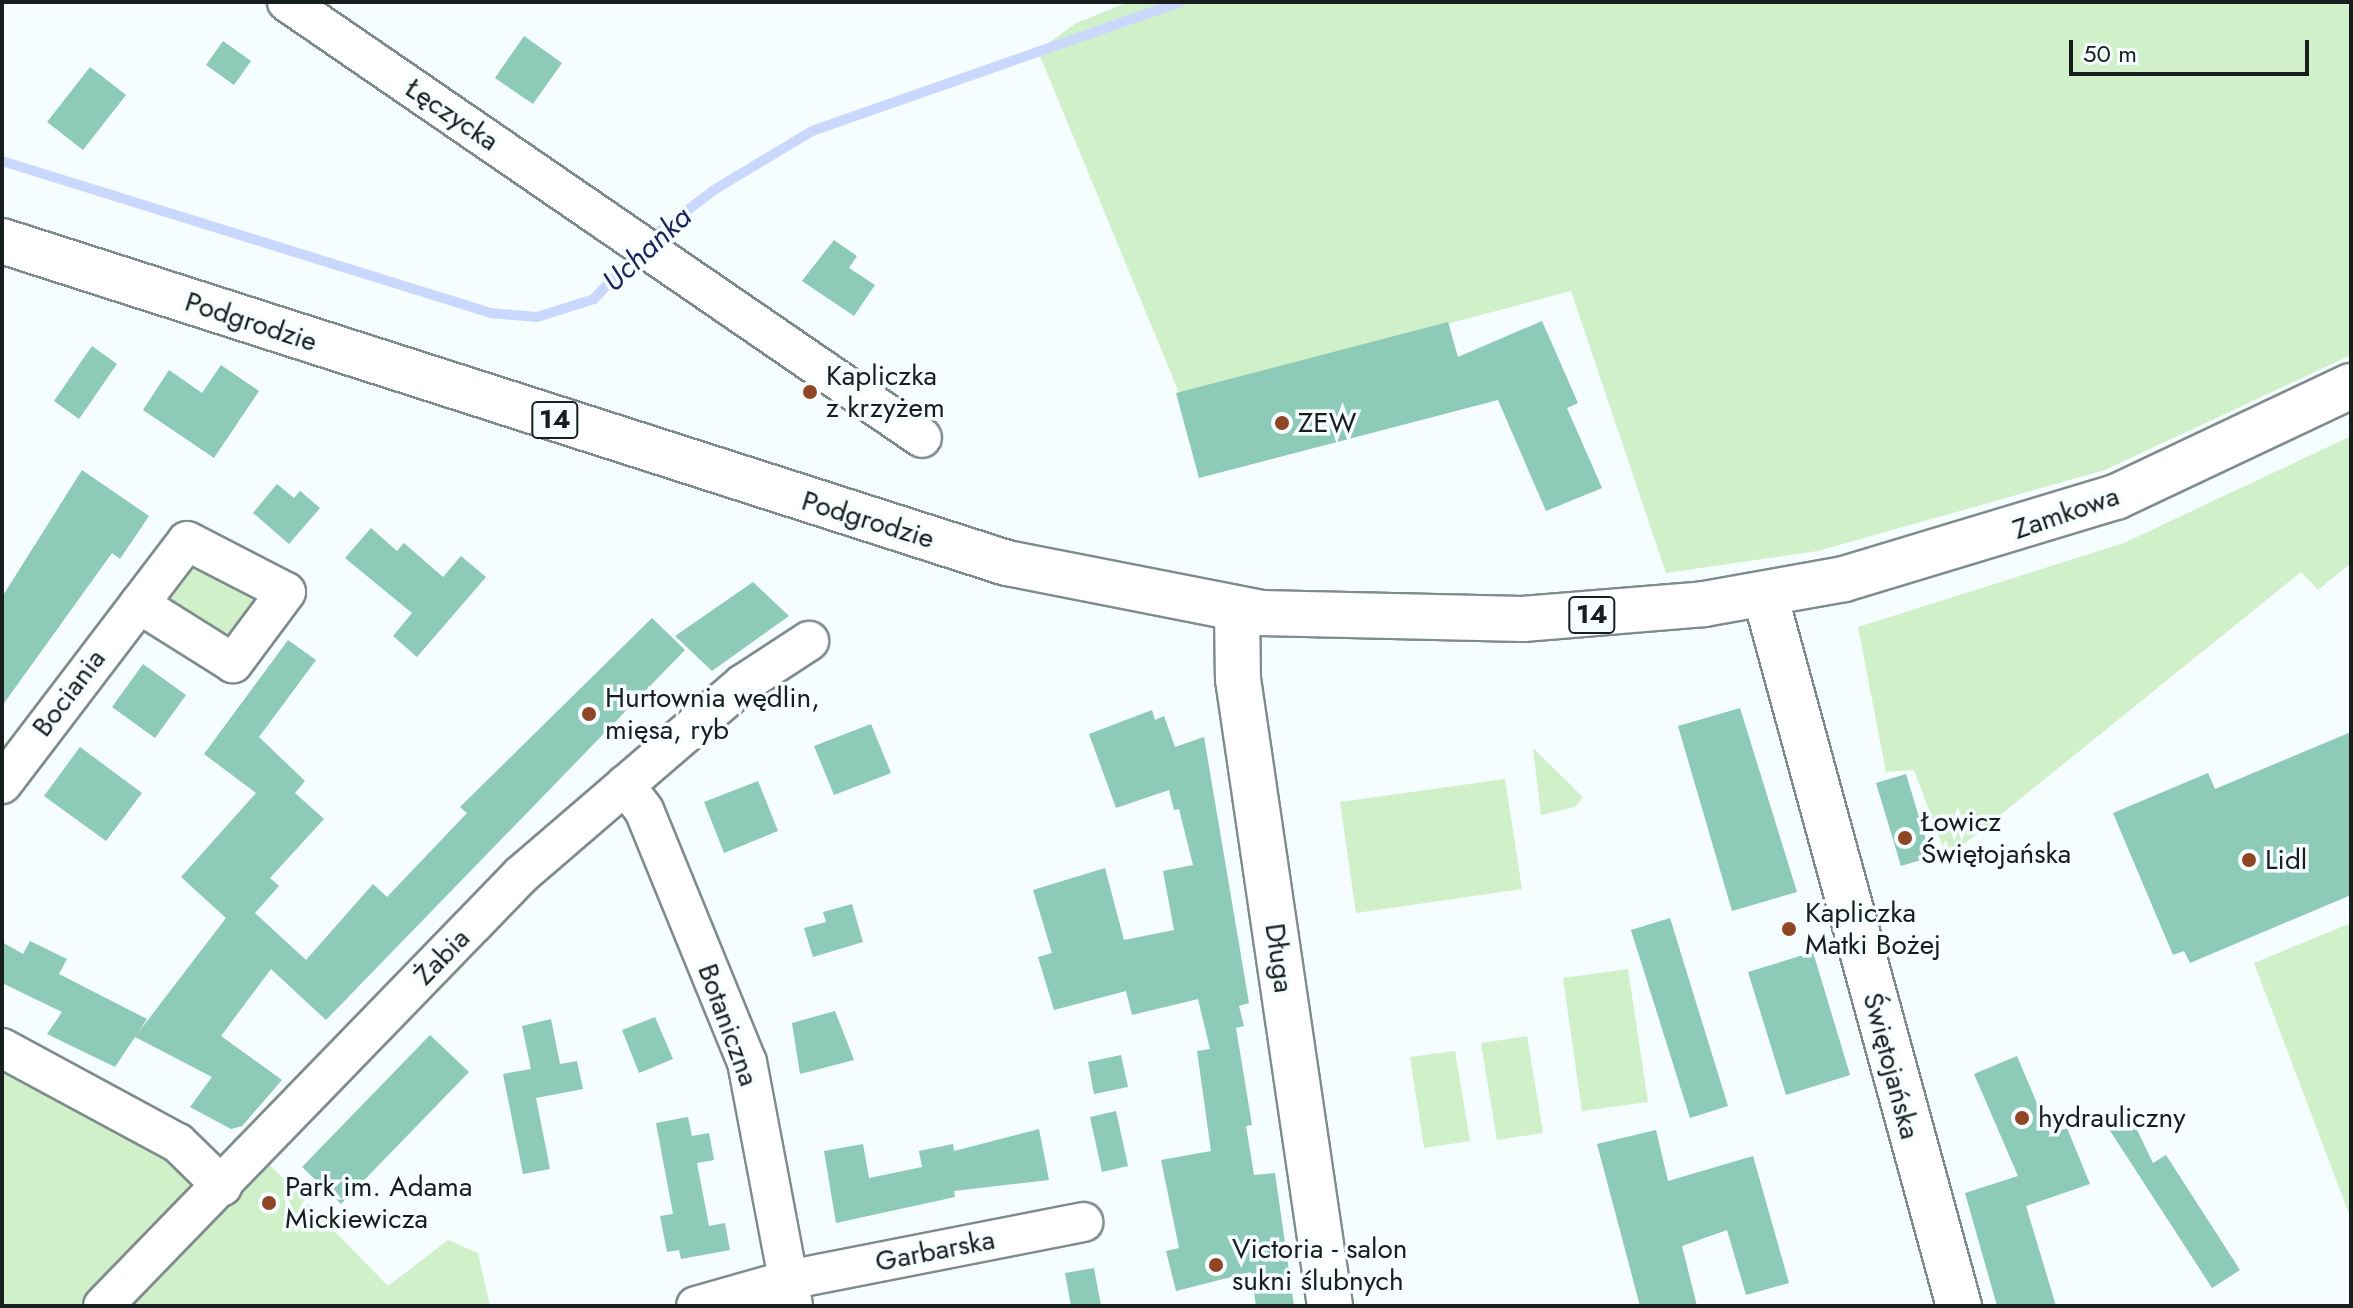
<!DOCTYPE html>
<meta charset="utf-8">
<style>
body{margin:0}
#map{position:relative;width:2353px;height:1308px;overflow:hidden;background:#f5fdfe;font-family:Jost,sans-serif}
div>[style]{position:absolute}
.green>*{inset:0;background:#cff0c9}
.stream>*{height:10px;margin:-5px;padding:0 5px;transform-origin:5px;border-radius:5px;background:#cbd8fe}
.building>*{inset:0;background:#8dcab7}
.roads{filter:drop-shadow(2px 0 #7f8c8d) drop-shadow(-2px 0 #7f8c8d) drop-shadow(0 2px #7f8c8d) drop-shadow(0 -2px #7f8c8d)}
.street>*{height:38px;margin:-19px;padding:0 19px;transform-origin:19px;border-radius:19px;background:#fff}
.secondary>*{height:44px;margin:-22px;padding:0 22px;transform-origin:22px;border-radius:22px;background:#fff}
.primary>*{height:44px;margin:-22px;padding:0 22px;transform-origin:22px;border-radius:22px;background:#fff}
.dots>*{width:22px;height:22px;translate:-50% -50%;box-sizing:border-box;border:4px solid #f5fdfe;border-radius:50%}
span{translate:-50% -50%;white-space:nowrap;text-align:center;line-height:1.15;-webkit-text-stroke:7px #f5fdfe;paint-order:stroke}
.shield-label span{padding:2px 6px;background:#f5fdfe;border:2px solid;border-radius:6px;-webkit-text-stroke-width:0}
.shield-label{font-size:26px;color:#181d1d;font-weight:700}
.street-label{font-size:28px;color:#181d1d}
.poi-label{font-size:28px;color:#181d1d}
.left{translate:0 -50%;text-align:left}
.water-label{font-size:30px;color:#1a255c;font-style:italic}
.frame{position:absolute;inset:0;border:4px solid #181d1d;pointer-events:none}
.scale{position:absolute;left:2069px;top:40px;width:240px;height:36px;box-sizing:border-box;border:4px solid #181d1d;border-top:0;padding-left:10px;font-size:24px;line-height:28px;white-space:nowrap;color:#181d1d;-webkit-text-stroke:6px #f5fdfe;paint-order:stroke}
</style>
<div id="map">
<div class="green">
<div style="clip-path:polygon(1129px 2px,2351px 2px,2351px 355px,2105px 470px,1818px 551px,1666px 573px,1571px 291px,1180px 395px,1038px 51px,1076px 23px)"></div>
<div style="clip-path:polygon(2351px 436px,2351px 563px,2318px 590px,2301px 572px,1947px 858px,1914px 770px,1886px 772px,1858px 627px,2124px 543px)"></div>
<div style="clip-path:polygon(190px 564px,254px 592px,258px 604px,231px 638px,221px 639px,169px 601px,168px 593px)"></div>
<div style="clip-path:polygon(1533px 748px,1583px 797px,1575px 807px,1541px 815px)"></div>
<div style="clip-path:polygon(1505px 779px,1522px 889px,1356px 913px,1340px 802px)"></div>
<div style="clip-path:polygon(2351px 923px,2351px 1219px,2254px 963px)"></div>
<div style="clip-path:polygon(1628px 969px,1648px 1102px,1582px 1111px,1563px 978px)"></div>
<div style="clip-path:polygon(1527px 1036px,1543px 1133px,1497px 1140px,1481px 1043px)"></div>
<div style="clip-path:polygon(1455px 1051px,1470px 1141px,1424px 1148px,1410px 1057px)"></div>
<div style="clip-path:polygon(2px 1064px,162px 1143px,200px 1190px,80px 1306px,2px 1306px)"></div>
<div style="clip-path:polygon(270px 1165px,388px 1286px,448px 1240px,478px 1253px,490px 1306px,127px 1306px)"></div>
</div>
<div class="stream">
<div style="left:2px;top:161px;width:512px;rotate:17.27deg"></div>
<div style="left:491px;top:313px;width:46px;rotate:5deg"></div>
<div style="left:537px;top:317px;width:60px;rotate:-17.5deg"></div>
<div style="left:594px;top:299px;width:64px;rotate:-47.5deg"></div>
<div style="left:648px;top:240px;width:83px;rotate:-37.1deg"></div>
<div style="left:714px;top:190px;width:114px;rotate:-31deg"></div>
<div style="left:812px;top:131px;width:391px;rotate:-19.3deg"></div>
</div>
<div class="building">
<div style="clip-path:polygon(524px 36px,562px 63px,533px 104px,495px 78px)"></div>
<div style="clip-path:polygon(223px 41px,251px 61px,234px 85px,206px 65px)"></div>
<div style="clip-path:polygon(90px 67px,126px 95px,83px 150px,47px 122px)"></div>
<div style="clip-path:polygon(834px 240px,857px 256px,849px 268px,875px 285px,854px 316px,802px 281px)"></div>
<div style="clip-path:polygon(1542px 321px,1578px 403px,1567px 408px,1602px 488px,1546px 511px,1498px 400px,1199px 478px,1176px 393px,1448px 322px,1458px 357px)"></div>
<div style="clip-path:polygon(92px 346px,117px 364px,79px 419px,54px 401px)"></div>
<div style="clip-path:polygon(221px 365px,259px 391px,214px 458px,143px 410px,169px 370px,202px 393px)"></div>
<div style="clip-path:polygon(82px 470px,149px 516px,120px 559px,112px 553px,2px 706px,2px 597px)"></div>
<div style="clip-path:polygon(277px 484px,294px 498px,300px 491px,320px 508px,289px 544px,253px 513px)"></div>
<div style="clip-path:polygon(371px 528px,397px 551px,404px 543px,443px 577px,461px 556px,486px 577px,417px 657px,393px 636px,412px 613px,345px 558px)"></div>
<div style="clip-path:polygon(753px 582px,789px 616px,712px 671px,675px 636px)"></div>
<div style="clip-path:polygon(652px 618px,685px 650px,326px 1020px,271px 969px,221px 1036px,282px 1080px,242px 1126px,231px 1129px,190px 1107px,212px 1077px,135px 1037px,115px 1067px,47px 1034px,62px 1012px,2px 983px,2px 942px,23px 954px,30px 941px,67px 959px,59px 974px,147px 1019px,138px 1033px,226px 918px,181px 877px,256px 793px,204px 754px,288px 640px,316px 660px,259px 737px,305px 781px,295px 793px,324px 819px,270px 878px,279px 886px,255px 913px,306px 960px,373px 884px,387px 897px,467px 813px,460px 807px)"></div>
<div style="clip-path:polygon(143px 664px,186px 695px,155px 738px,112px 707px)"></div>
<div style="clip-path:polygon(1740px 708px,1797px 892px,1732px 911px,1678px 726px)"></div>
<div style="clip-path:polygon(1152px 710px,1155px 720px,1164px 716px,1175px 747px,1204px 737px,1249px 1003px,1239px 1006px,1244px 1026px,1236px 1028px,1252px 1125px,1246px 1126px,1254px 1175px,1275px 1173px,1294px 1306px,1256px 1306px,1251px 1272px,1176px 1291px,1166px 1251px,1179px 1248px,1161px 1160px,1211px 1151px,1197px 1051px,1210px 1049px,1198px 999px,1132px 1015px,1126px 991px,1054px 1010px,1038px 957px,1052px 953px,1033px 890px,1105px 868px,1124px 940px,1174px 930px,1163px 871px,1193px 865px,1179px 809px,1174px 810px,1169px 790px,1116px 808px,1089px 734px)"></div>
<div style="clip-path:polygon(871px 724px,891px 773px,834px 795px,814px 746px)"></div>
<div style="clip-path:polygon(2351px 732px,2351px 895px,2190px 963px,2184px 951px,2173px 955px,2113px 813px,2208px 773px,2215px 789px)"></div>
<div style="clip-path:polygon(80px 747px,142px 793px,106px 841px,44px 796px)"></div>
<div style="clip-path:polygon(1906px 774px,1931px 857px,1901px 866px,1876px 783px)"></div>
<div style="clip-path:polygon(758px 781px,778px 831px,724px 853px,704px 802px)"></div>
<div style="clip-path:polygon(852px 904px,863px 942px,813px 957px,804px 928px,826px 922px,823px 912px)"></div>
<div style="clip-path:polygon(1670px 918px,1728px 1106px,1690px 1118px,1631px 930px)"></div>
<div style="clip-path:polygon(1813px 952px,1850px 1075px,1786px 1095px,1748px 972px)"></div>
<div style="clip-path:polygon(835px 1011px,854px 1060px,800px 1074px,792px 1023px)"></div>
<div style="clip-path:polygon(655px 1017px,673px 1059px,639px 1073px,622px 1030px)"></div>
<div style="clip-path:polygon(551px 1019px,560px 1064px,577px 1061px,583px 1089px,536px 1098px,550px 1169px,523px 1174px,503px 1074px,531px 1069px,522px 1026px)"></div>
<div style="clip-path:polygon(430px 1035px,469px 1072px,341px 1204px,302px 1167px)"></div>
<div style="clip-path:polygon(1121px 1055px,1128px 1087px,1094px 1094px,1088px 1062px)"></div>
<div style="clip-path:polygon(2017px 1056px,2050px 1134px,2067px 1128px,2090px 1184px,2026px 1206px,2056px 1306px,1997px 1306px,1965px 1193px,2018px 1176px,1974px 1074px)"></div>
<div style="clip-path:polygon(1116px 1111px,1128px 1166px,1102px 1172px,1090px 1117px)"></div>
<div style="clip-path:polygon(2130px 1115px,2153px 1163px,2166px 1155px,2240px 1270px,2212px 1288px,2107px 1126px)"></div>
<div style="clip-path:polygon(688px 1117px,692px 1136px,709px 1133px,714px 1160px,697px 1163px,709px 1226px,725px 1223px,730px 1250px,681px 1259px,679px 1250px,667px 1252px,660px 1216px,673px 1214px,656px 1123px)"></div>
<div style="clip-path:polygon(1039px 1129px,1049px 1180px,954px 1191px,955px 1197px,836px 1223px,824px 1151px,863px 1144px,869px 1178px,922px 1167px,919px 1151px,953px 1144px,954px 1151px)"></div>
<div style="clip-path:polygon(1656px 1130px,1668px 1181px,1753px 1156px,1789px 1283px,1746px 1295px,1727px 1230px,1682px 1246px,1697px 1306px,1640px 1306px,1597px 1144px)"></div>
<div style="clip-path:polygon(1094px 1268px,1101px 1306px,1071px 1306px,1065px 1273px)"></div>
</div>
<div class="roads">
<div class="street">
<div style="left:287px;top:2px;width:770px;rotate:34.47deg"></div>
<div style="left:2px;top:784px;width:305px;rotate:-52.7deg"></div>
<div style="left:187px;top:541px;width:111px;rotate:27.3deg"></div>
<div style="left:286px;top:592px;width:89px;rotate:126.7deg"></div>
<div style="left:233px;top:663px;width:111px;rotate:-147.9deg"></div>
<div style="left:625px;top:785px;width:31px;rotate:53deg"></div>
<div style="left:644px;top:810px;width:272px;rotate:67.8deg"></div>
<div style="left:747px;top:1062px;width:248px;rotate:79.3deg"></div>
<div style="left:2px;top:1048px;width:200px;rotate:28.4deg"></div>
<div style="left:178px;top:1143px;width:62px;rotate:44.3deg"></div>
<div style="left:103px;top:1306px;width:602px;rotate:-45.88deg"></div>
<div style="left:522px;top:874px;width:291px;rotate:-40.7deg"></div>
<div style="left:743px;top:684px;width:79px;rotate:-33.1deg"></div>
<div style="left:696px;top:1306px;width:96px;rotate:-15.8deg"></div>
<div style="left:788px;top:1280px;width:301px;rotate:-11.1deg"></div>
</div>
<div class="secondary">
<div style="left:1765px;top:595px;width:737px;rotate:74.74deg"></div>
<div style="left:1237px;top:610px;width:69px;rotate:89.2deg"></div>
<div style="left:1238px;top:679px;width:634px;rotate:81.65deg"></div>
</div>
<div class="primary">
<div style="left:2px;top:241px;width:1055px;rotate:17.77deg"></div>
<div style="left:1007px;top:563px;width:259px;rotate:11.1deg"></div>
<div style="left:1261px;top:613px;width:262px;rotate:1.3deg"></div>
<div style="left:1523px;top:619px;width:182px;rotate:-4.7deg"></div>
<div style="left:1704px;top:604px;width:142px;rotate:-10.1deg"></div>
<div style="left:1844px;top:579px;width:284px;rotate:-16.8deg"></div>
<div style="left:2116px;top:497px;width:260px;rotate:-25.3deg"></div>
</div>
</div>
<div class="dots">
<div style="left:810px;top:392px;background:#8e4624"></div>
<div style="left:1282px;top:423px;background:#8e4624"></div>
<div style="left:589px;top:714px;background:#8e4624"></div>
<div style="left:1905px;top:838px;background:#8e4624"></div>
<div style="left:2249px;top:860px;background:#8e4624"></div>
<div style="left:1789px;top:929px;background:#8e4624"></div>
<div style="left:2022px;top:1118px;background:#8e4624"></div>
<div style="left:269px;top:1203px;background:#8e4624"></div>
<div style="left:1216px;top:1265px;background:#8e4624"></div>
</div>
<div class="shield-label">
<span style="left:555px;top:420px">14</span>
<span style="left:1592px;top:615px">14</span>
</div>
<div class="street-label">
<span style="left:452px;top:115px;rotate:34deg">Łęczycka</span>
<span style="left:251px;top:322px;rotate:18deg">Podgrodzie</span>
<span style="left:2066px;top:513px;rotate:-19deg">Zamkowa</span>
<span style="left:868px;top:520px;rotate:17deg">Podgrodzie</span>
<span style="left:69px;top:693px;rotate:-53deg">Bociania</span>
<span style="left:442px;top:957px;rotate:-46deg">Żabia</span>
<span style="left:1279px;top:958px;rotate:82deg">Długa</span>
<span style="left:728px;top:1025px;rotate:70deg">Botaniczna</span>
<span style="left:1891px;top:1066px;rotate:75deg">Świętojańska</span>
<span style="left:935px;top:1251px;rotate:-11deg">Garbarska</span>
</div>
<div class="poi-label">
<span class="left" style="left:826px;top:392px">Kapliczka<br>z krzyżem</span>
<span class="left" style="left:1298px;top:423px">ZEW</span>
<span class="left" style="left:605px;top:714px">Hurtownia wędlin,<br>mięsa, ryb</span>
<span class="left" style="left:1921px;top:838px">Łowicz<br>Świętojańska</span>
<span class="left" style="left:2265px;top:860px">Lidl</span>
<span class="left" style="left:1805px;top:929px">Kapliczka<br>Matki Bożej</span>
<span class="left" style="left:2038px;top:1118px">hydrauliczny</span>
<span class="left" style="left:285px;top:1203px">Park im. Adama<br>Mickiewicza</span>
<span class="left" style="left:1232px;top:1265px">Victoria - salon<br>sukni ślubnych</span>
</div>
<div class="water-label">
<span style="left:647px;top:249px;rotate:-43deg">Uchanka</span>
</div>
<div class="frame"></div>
<div class="scale">50 m</div>
</div>
